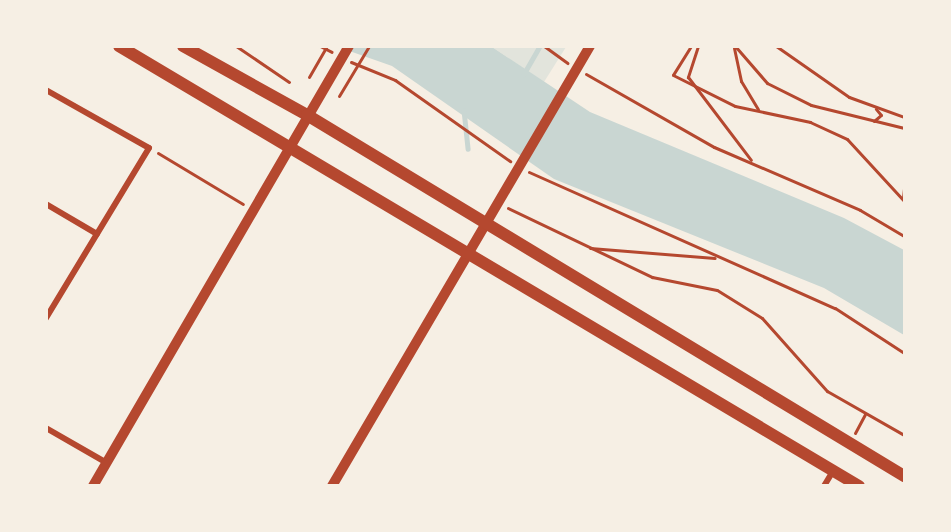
<!DOCTYPE html>
<style>
body{margin:0}
#map{position:relative;width:951px;height:532px;overflow:hidden;background:#f6efe4;font-family:"Noto Sans",sans-serif}
div>[style]{position:absolute}
.green>*{inset:0;background:#e2e4dc}
.water>*{inset:0;background:#c9d6d2}
.stream>*{height:4.5px;margin:-2.25px;padding:0 2.25px;transform-origin:2.25px;border-radius:2.25px;background:#c9d6d2}
.path>*{height:3px;margin:-1.5px;padding:0 1.5px;transform-origin:1.5px;border-radius:1.5px;background:#b5482f}
.minor>*{height:6px;margin:-3px;padding:0 3px;transform-origin:3px;border-radius:3px;background:#b5482f}
.tertiary>*{height:10px;margin:-5px;padding:0 5px;transform-origin:5px;border-radius:5px;background:#b5482f}
.secondary>*{height:12px;margin:-6px;padding:0 6px;transform-origin:6px;border-radius:6px;background:#b5482f}
span{translate:-50% -50%;white-space:nowrap;text-align:center;line-height:1.15;-webkit-text-stroke:4.5px #f6efe4;paint-order:stroke}
.frame{position:absolute;inset:0;border:48px solid #f6efe4;pointer-events:none}
</style>
<div id="map">
<div class="green">
<div style="clip-path:polygon(492px 47px,566px 47px,544px 82px)"></div>
</div>
<div class="water">
<div style="clip-path:polygon(338px 47px,492px 47px,590px 112px,844px 218px,904px 250px,904px 335px,824px 288px,554px 179px,392px 66px)"></div>
</div>
<div class="stream">
<div style="left:523px;top:75px;width:34px;rotate:-60deg"></div>
<div style="left:464px;top:110px;width:39px;rotate:84deg"></div>
</div>
<div class="path">
<div style="left:236px;top:46px;width:64px;rotate:34.2deg"></div>
<div style="left:320px;top:46px;width:13px;rotate:27deg"></div>
<div style="left:544px;top:46px;width:29px;rotate:36deg"></div>
<div style="left:691px;top:46px;width:34px;rotate:122deg"></div>
<div style="left:673px;top:75px;width:69px;rotate:26.6deg"></div>
<div style="left:735px;top:106px;width:77px;rotate:12deg"></div>
<div style="left:810px;top:122px;width:41px;rotate:24.7deg"></div>
<div style="left:847px;top:139px;width:84px;rotate:47.4deg"></div>
<div style="left:698px;top:46px;width:33px;rotate:108deg"></div>
<div style="left:688px;top:77px;width:104px;rotate:52.8deg"></div>
<div style="left:735px;top:46px;width:49px;rotate:49.1deg"></div>
<div style="left:767px;top:83px;width:49px;rotate:26.6deg"></div>
<div style="left:811px;top:105px;width:96px;rotate:13.9deg"></div>
<div style="left:776px;top:46px;width:89px;rotate:34.9deg"></div>
<div style="left:849px;top:97px;width:59px;rotate:20deg"></div>
<div style="left:734px;top:48px;width:34px;rotate:78deg"></div>
<div style="left:741px;top:81px;width:33px;rotate:59deg"></div>
<div style="left:351px;top:62px;width:48px;rotate:22.2deg"></div>
<div style="left:395px;top:80px;width:141px;rotate:35.2deg"></div>
<div style="left:586px;top:74px;width:147px;rotate:29.7deg"></div>
<div style="left:714px;top:147px;width:159px;rotate:23.3deg"></div>
<div style="left:860px;top:210px;width:51px;rotate:30.6deg"></div>
<div style="left:309px;top:77px;width:36px;rotate:-60deg"></div>
<div style="left:339px;top:96px;width:58px;rotate:-59deg"></div>
<div style="left:874px;top:121px;width:9px;rotate:-41deg"></div>
<div style="left:881px;top:115px;width:8px;rotate:-130deg"></div>
<div style="left:158px;top:153px;width:99px;rotate:31deg"></div>
<div style="left:529px;top:172px;width:335px;rotate:24deg"></div>
<div style="left:835px;top:308px;width:82px;rotate:33.1deg"></div>
<div style="left:903px;top:198px;width:10px;rotate:-84deg"></div>
<div style="left:508px;top:208px;width:160px;rotate:25.6deg"></div>
<div style="left:652px;top:277px;width:66px;rotate:11.3deg"></div>
<div style="left:717px;top:290px;width:53px;rotate:31.9deg"></div>
<div style="left:762px;top:318px;width:98px;rotate:48.3deg"></div>
<div style="left:827px;top:391px;width:89px;rotate:29.7deg"></div>
<div style="left:590px;top:248px;width:125px;rotate:4.6deg"></div>
<div style="left:855px;top:433px;width:21px;rotate:-62deg"></div>
</div>
<div class="minor">
<div style="left:46px;top:90px;width:118px;rotate:29.4deg"></div>
<div style="left:149px;top:148px;width:199px;rotate:121.2deg"></div>
<div style="left:46px;top:204px;width:59px;rotate:30.5deg"></div>
<div style="left:46px;top:428px;width:70px;rotate:29.8deg"></div>
<div style="left:824px;top:486px;width:17px;rotate:-59deg"></div>
</div>
<div class="tertiary">
<div style="left:93px;top:486px;width:509px;rotate:-59.81deg"></div>
<div style="left:332px;top:486px;width:510px;rotate:-59.61deg"></div>
</div>
<div class="secondary">
<div style="left:119px;top:46px;width:861px;rotate:30.74deg"></div>
<div style="left:183px;top:46px;width:142px;rotate:29.1deg"></div>
<div style="left:307px;top:115px;width:698px;rotate:31.16deg"></div>
</div>
<div class="frame"></div>
</div>
